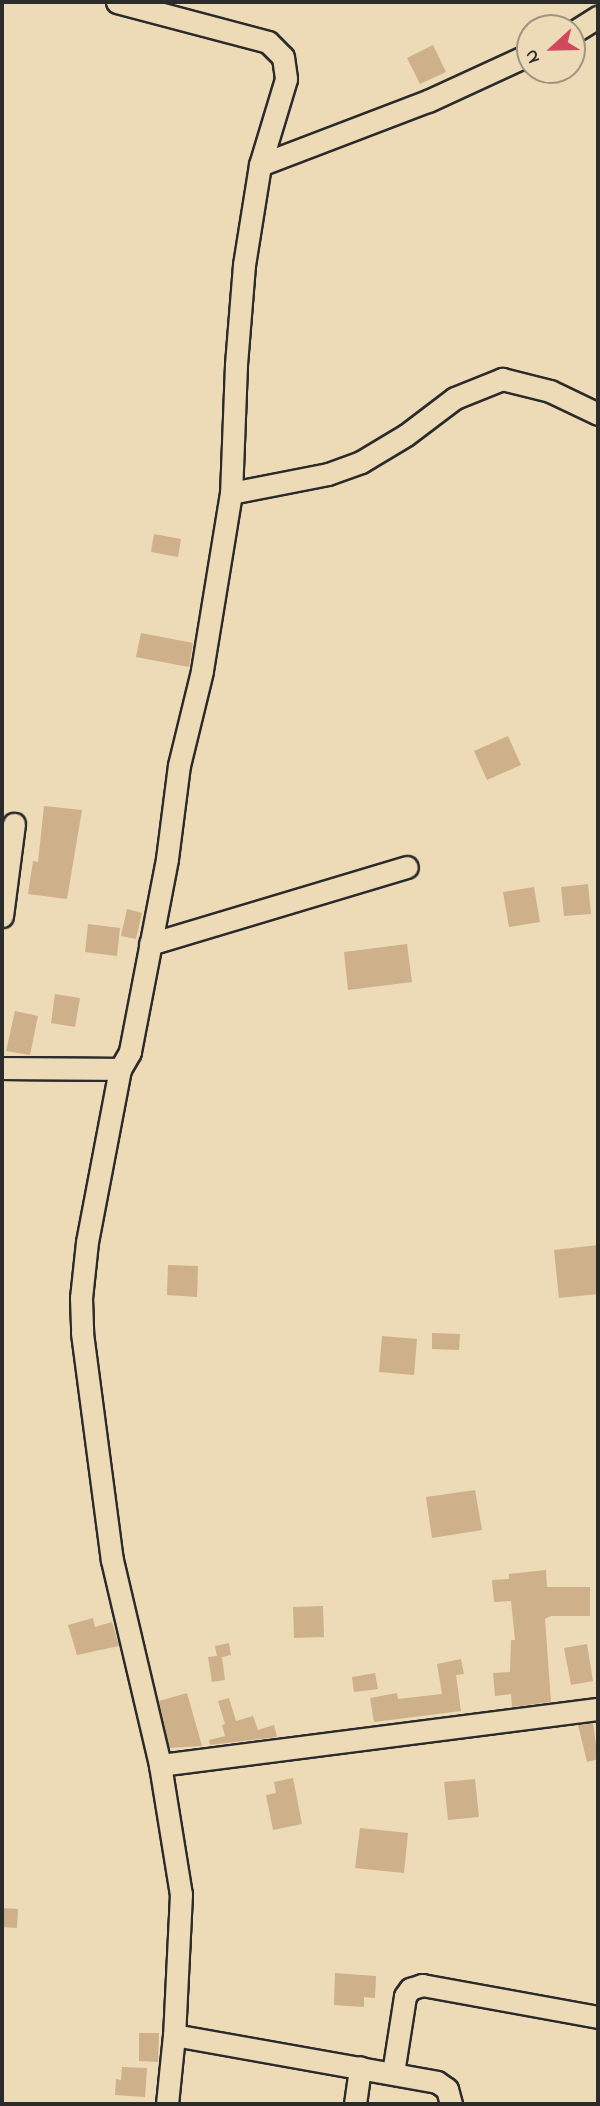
<!DOCTYPE html>
<style>
body{margin:0}
#map{position:relative;width:600px;height:2106px;overflow:hidden;background:#eddab7;font-family:"Indie Flower",sans-serif}
div>[style]{position:absolute}
.building>*{inset:0;background:#ceb18a}
.roads{filter:drop-shadow(2px 0 #2b2b2b) drop-shadow(-2px 0 #2b2b2b) drop-shadow(0 2px #2b2b2b) drop-shadow(0 -2px #2b2b2b)}
.minor>*{height:21px;margin:-10.5px;padding:0 10.5px;transform-origin:10.5px;border-radius:10.5px;background:#eddab7}
span{translate:-50% -50%;white-space:nowrap;text-align:center;line-height:1.15;-webkit-text-stroke:5px #eddab7;paint-order:stroke}
.frame{position:absolute;inset:0;border:4px solid #2b2b2b;pointer-events:none}
.north{position:absolute;left:516px;top:14px;width:70px;height:70px;box-sizing:border-box;background:#eddab7;border:2px solid #9f947f;border-radius:50%;rotate:248deg;font-size:19px;font-weight:700;line-height:28px;text-align:center;color:#2b2b2b}
.north::after{content:'';display:block;margin:auto;width:24px;height:32px;background:#d1495b;clip-path:polygon(50% 0,100% 100%,50% 72%,0 100%)}
</style>
<div id="map">
<div class="building">
<div style="clip-path:polygon(433px 45px,446px 72px,420px 84px,407px 58px)"></div>
<div style="clip-path:polygon(154px 534px,181px 539px,178px 557px,151px 552px)"></div>
<div style="clip-path:polygon(141px 633px,193px 643px,189px 667px,136px 657px)"></div>
<div style="clip-path:polygon(508px 736px,521px 765px,487px 780px,474px 751px)"></div>
<div style="clip-path:polygon(44px 806px,82px 810px,67px 899px,28px 894px,33px 861px,38px 862px)"></div>
<div style="clip-path:polygon(588px 884px,591px 914px,564px 916px,561px 887px)"></div>
<div style="clip-path:polygon(534px 887px,540px 922px,509px 927px,503px 892px)"></div>
<div style="clip-path:polygon(127px 909px,142px 913px,136px 939px,121px 936px)"></div>
<div style="clip-path:polygon(88px 924px,120px 928px,117px 956px,85px 952px)"></div>
<div style="clip-path:polygon(407px 944px,412px 982px,348px 990px,344px 952px)"></div>
<div style="clip-path:polygon(55px 994px,80px 998px,75px 1027px,51px 1023px)"></div>
<div style="clip-path:polygon(15px 1011px,38px 1016px,30px 1055px,6px 1051px)"></div>
<div style="clip-path:polygon(598px 1245px,598px 1294px,559px 1298px,554px 1250px)"></div>
<div style="clip-path:polygon(168px 1265px,198px 1266px,197px 1297px,167px 1295px)"></div>
<div style="clip-path:polygon(432px 1333px,460px 1334px,459px 1350px,432px 1349px)"></div>
<div style="clip-path:polygon(382px 1336px,417px 1339px,414px 1375px,379px 1372px)"></div>
<div style="clip-path:polygon(475px 1490px,482px 1530px,432px 1538px,426px 1497px)"></div>
<div style="clip-path:polygon(546px 1570px,547px 1587px,590px 1587px,590px 1616px,551px 1616px,545px 1619px,551px 1702px,512px 1707px,511px 1694px,495px 1696px,493px 1673px,510px 1672px,511px 1640px,515px 1640px,511px 1601px,494px 1602px,492px 1580px,509px 1579px,509px 1574px)"></div>
<div style="clip-path:polygon(323px 1606px,324px 1637px,294px 1638px,293px 1607px)"></div>
<div style="clip-path:polygon(93px 1618px,95px 1627px,112px 1622px,119px 1646px,77px 1655px,68px 1625px)"></div>
<div style="clip-path:polygon(229px 1643px,231px 1655px,222px 1657px,225px 1680px,212px 1682px,208px 1657px,217px 1656px,215px 1646px)"></div>
<div style="clip-path:polygon(587px 1644px,593px 1681px,571px 1685px,564px 1648px)"></div>
<div style="clip-path:polygon(461px 1659px,464px 1674px,456px 1675px,461px 1711px,374px 1722px,370px 1698px,397px 1693px,398px 1699px,442px 1694px,437px 1664px)"></div>
<div style="clip-path:polygon(375px 1673px,378px 1689px,354px 1692px,352px 1677px)"></div>
<div style="clip-path:polygon(187px 1693px,202px 1746px,169px 1748px,159px 1701px)"></div>
<div style="clip-path:polygon(229px 1698px,236px 1721px,253px 1716px,258px 1730px,274px 1725px,277px 1737px,210px 1745px,209px 1740px,225px 1736px,222px 1725px,225px 1724px,218px 1701px)"></div>
<div style="clip-path:polygon(593px 1723px,598px 1759px,587px 1762px,578px 1725px)"></div>
<div style="clip-path:polygon(293px 1778px,302px 1824px,273px 1830px,266px 1795px,276px 1793px,274px 1782px)"></div>
<div style="clip-path:polygon(475px 1779px,479px 1817px,448px 1820px,444px 1782px)"></div>
<div style="clip-path:polygon(360px 1828px,408px 1833px,404px 1873px,355px 1868px)"></div>
<div style="clip-path:polygon(2px 1908px,18px 1909px,17px 1928px,2px 1927px)"></div>
<div style="clip-path:polygon(335px 1973px,376px 1976px,375px 1998px,364px 1997px,364px 2007px,334px 2005px)"></div>
<div style="clip-path:polygon(139px 2033px,159px 2033px,158px 2062px,139px 2061px)"></div>
<div style="clip-path:polygon(122px 2067px,147px 2068px,145px 2097px,115px 2095px,116px 2079px,121px 2080px)"></div>
</div>
<div class="roads">
<div class="minor">
<div style="left:117px;top:2px;width:156px;rotate:14.8deg"></div>
<div style="left:268px;top:42px;width:21px;rotate:45deg"></div>
<div style="left:283px;top:57px;width:22px;rotate:82deg"></div>
<div style="left:286px;top:79px;width:90px;rotate:106.8deg"></div>
<div style="left:260px;top:165px;width:101px;rotate:99.1deg"></div>
<div style="left:244px;top:265px;width:100px;rotate:94.6deg"></div>
<div style="left:236px;top:365px;width:128px;rotate:92.2deg"></div>
<div style="left:231px;top:493px;width:180px;rotate:99.3deg"></div>
<div style="left:202px;top:671px;width:97px;rotate:103.7deg"></div>
<div style="left:179px;top:765px;width:95px;rotate:97.3deg"></div>
<div style="left:167px;top:859px;width:197px;rotate:100.9deg"></div>
<div style="left:130px;top:1052px;width:20px;rotate:120deg"></div>
<div style="left:120px;top:1069px;width:176px;rotate:100.8deg"></div>
<div style="left:87px;top:1242px;width:56px;rotate:96.1deg"></div>
<div style="left:81px;top:1298px;width:35px;rotate:88deg"></div>
<div style="left:82px;top:1333px;width:229px;rotate:82.5deg"></div>
<div style="left:112px;top:1560px;width:211px;rotate:76.8deg"></div>
<div style="left:160px;top:1765px;width:442px;rotate:-7.3deg"></div>
<div style="left:572px;top:33px;width:31px;rotate:-32deg"></div>
<div style="left:260px;top:165px;width:180px;rotate:-20.9deg"></div>
<div style="left:428px;top:101px;width:112px;rotate:-24.7deg"></div>
<div style="left:231px;top:493px;width:99px;rotate:-11.1deg"></div>
<div style="left:328px;top:474px;width:35px;rotate:-20deg"></div>
<div style="left:361px;top:462px;width:52px;rotate:-31deg"></div>
<div style="left:406px;top:435px;width:61px;rotate:-37.1deg"></div>
<div style="left:455px;top:398px;width:51px;rotate:-22deg"></div>
<div style="left:502px;top:379px;width:49px;rotate:14deg"></div>
<div style="left:550px;top:391px;width:53px;rotate:25.6deg"></div>
<div style="left:2px;top:916px;width:93px;rotate:-82.6deg"></div>
<div style="left:150px;top:944px;width:268px;rotate:-16.7deg"></div>
<div style="left:2px;top:1068px;width:118px;rotate:0.5deg"></div>
<div style="left:160px;top:1765px;width:131px;rotate:80.8deg"></div>
<div style="left:181px;top:1894px;width:141px;rotate:92.8deg"></div>
<div style="left:174px;top:2035px;width:267px;rotate:10.1deg"></div>
<div style="left:437px;top:2082px;width:12px;rotate:35deg"></div>
<div style="left:447px;top:2089px;width:16px;rotate:75deg"></div>
<div style="left:393px;top:2073px;width:78px;rotate:-81.1deg"></div>
<div style="left:405px;top:1996px;width:9px;rotate:-54deg"></div>
<div style="left:410px;top:1989px;width:13px;rotate:-18deg"></div>
<div style="left:422px;top:1985px;width:179px;rotate:10.3deg"></div>
<div style="left:167px;top:2104px;width:69px;rotate:-84.2deg"></div>
<div style="left:355px;top:2104px;width:37px;rotate:-82deg"></div>
</div>
</div>
<div class="frame"></div>
<div class="north">N</div>
</div>
